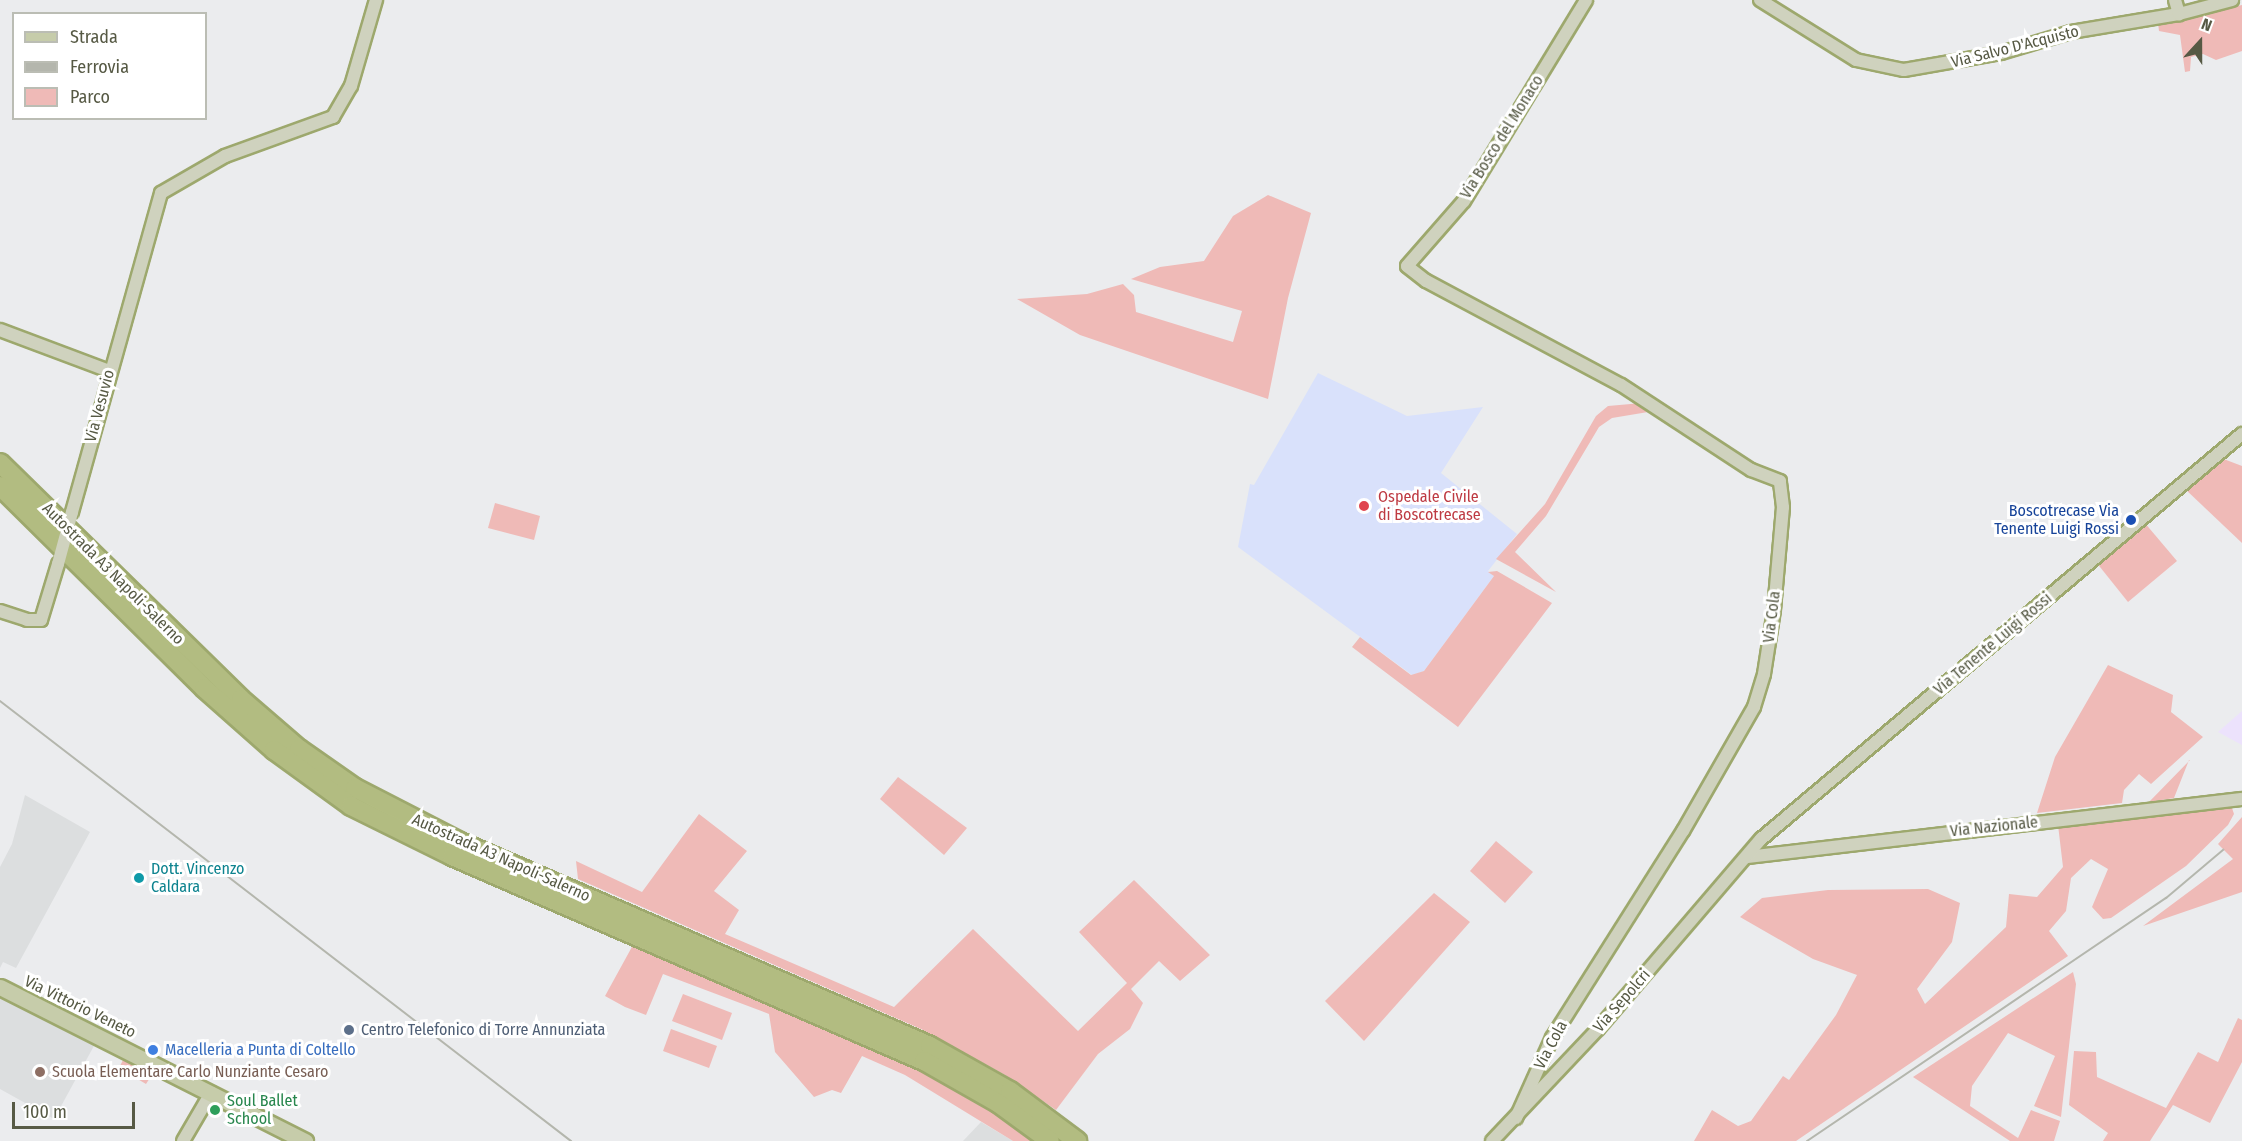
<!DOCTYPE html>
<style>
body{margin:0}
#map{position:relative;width:2242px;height:1141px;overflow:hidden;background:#ebecee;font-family:"Fira Sans Condensed",sans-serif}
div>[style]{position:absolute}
.commercial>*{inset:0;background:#ece2fc}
.education>*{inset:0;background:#dcdedf}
.medical>*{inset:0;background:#d9e1fb}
.green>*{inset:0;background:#efbab7}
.roads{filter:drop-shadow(2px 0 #9da86d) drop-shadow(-2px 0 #9da86d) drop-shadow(0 2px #9da86d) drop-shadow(0 -2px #9da86d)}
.minor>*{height:12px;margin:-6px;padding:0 6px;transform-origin:6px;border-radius:6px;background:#cfd2be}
.major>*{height:15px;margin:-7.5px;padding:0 7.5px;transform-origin:7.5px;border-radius:7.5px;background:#c6ccaa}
.highway>*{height:18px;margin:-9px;padding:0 9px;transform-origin:9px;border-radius:9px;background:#b2bc81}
.rail>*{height:2px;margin:-1px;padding:0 1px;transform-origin:1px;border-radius:1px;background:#b4b6ad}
.minor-bridge>*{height:12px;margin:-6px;padding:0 6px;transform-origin:6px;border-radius:6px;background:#cfd2be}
.dots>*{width:16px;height:16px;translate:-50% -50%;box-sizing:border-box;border:3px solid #fff;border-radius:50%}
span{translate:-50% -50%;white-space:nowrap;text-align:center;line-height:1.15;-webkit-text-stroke:6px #fff;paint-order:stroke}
.street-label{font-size:16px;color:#565944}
.health-label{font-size:16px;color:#be3a42}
.left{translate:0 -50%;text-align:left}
.transit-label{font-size:16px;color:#164399}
.right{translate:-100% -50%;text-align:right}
.culture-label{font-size:16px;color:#0d838f}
.service-label{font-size:16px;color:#4e5e75}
.shop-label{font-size:16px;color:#366cbe}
.education-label{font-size:16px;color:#785e54}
.leisure-label{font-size:16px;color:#27864d}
.legend{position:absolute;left:12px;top:12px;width:195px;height:108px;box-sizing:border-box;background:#fff;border:2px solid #bbbdb4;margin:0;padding:8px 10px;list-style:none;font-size:18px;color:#565944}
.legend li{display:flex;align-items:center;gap:12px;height:30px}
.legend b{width:30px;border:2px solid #bbbdb4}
.north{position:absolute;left:2170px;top:12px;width:60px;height:60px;-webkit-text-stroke:4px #fff;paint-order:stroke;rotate:21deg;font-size:16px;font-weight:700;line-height:24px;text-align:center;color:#565944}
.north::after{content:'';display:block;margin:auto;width:21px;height:27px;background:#565944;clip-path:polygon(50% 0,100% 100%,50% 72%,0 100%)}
.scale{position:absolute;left:12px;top:1102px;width:123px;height:27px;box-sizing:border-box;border:3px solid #565944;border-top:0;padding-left:8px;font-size:18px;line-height:21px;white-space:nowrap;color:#565944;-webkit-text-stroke:4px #fff;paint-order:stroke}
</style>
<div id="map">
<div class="commercial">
<div style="clip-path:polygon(2242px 711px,2242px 745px,2218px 732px)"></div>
</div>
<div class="education">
<div style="clip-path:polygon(25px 795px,90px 832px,16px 968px,3px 962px,0 968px,0 867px,12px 844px)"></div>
<div style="clip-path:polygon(0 998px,95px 1044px,54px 1119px,0 1089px)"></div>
<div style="clip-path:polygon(981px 1122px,1013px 1141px,963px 1141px)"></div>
</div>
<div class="medical">
<div style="clip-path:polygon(1318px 373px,1407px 416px,1483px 407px,1441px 473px,1517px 534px,1488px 571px,1494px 576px,1424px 671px,1412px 675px,1238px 547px,1250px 484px,1254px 485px)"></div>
</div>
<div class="green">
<div style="clip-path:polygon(2242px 5px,2242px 51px,2216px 60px,2203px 54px,2191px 57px,2190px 71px,2185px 72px,2180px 35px,2159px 31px,2158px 23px)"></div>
<div style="clip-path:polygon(1268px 195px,1311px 213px,1288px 298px,1268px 399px,1080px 335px,1017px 299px,1087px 294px,1123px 284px,1134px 295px,1136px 312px,1233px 342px,1242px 311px,1131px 279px,1160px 267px,1204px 261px,1233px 216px)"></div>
<div style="clip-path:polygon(1642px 403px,1654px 411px,1612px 418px,1599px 427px,1546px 516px,1515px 552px,1556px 592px,1496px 559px,1545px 504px,1596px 416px,1608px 406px)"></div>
<div style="clip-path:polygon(2221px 458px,2242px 466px,2242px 543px,2184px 488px)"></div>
<div style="clip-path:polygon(495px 503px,540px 516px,534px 540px,488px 528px)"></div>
<div style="clip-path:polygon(2144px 522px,2177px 561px,2128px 602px,2096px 562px)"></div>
<div style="clip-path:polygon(1497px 571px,1552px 603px,1458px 727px,1352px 647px,1360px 637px,1411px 675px,1424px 671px,1494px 576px,1488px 572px)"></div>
<div style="clip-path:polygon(2108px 665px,2173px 695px,2171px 712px,2203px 737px,2151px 784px,2139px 774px,2124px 790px,2122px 803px,2037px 813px,2055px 757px)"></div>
<div style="clip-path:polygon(2189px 760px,2174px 798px,2149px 802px,2190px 760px)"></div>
<div style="clip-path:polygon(898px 777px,967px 828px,944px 855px,880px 799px)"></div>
<div style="clip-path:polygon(2231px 805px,2234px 814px,2228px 825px,2186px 866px,2111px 918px,2103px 919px,2092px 907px,2108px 869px,2091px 859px,2071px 878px,2066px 911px,2049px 931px,2068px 956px,1796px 1141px,1694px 1141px,1712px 1110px,1738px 1126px,1751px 1121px,1783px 1076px,1789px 1080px,1836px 1015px,1857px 975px,1813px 959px,1740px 917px,1762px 898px,1828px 890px,1928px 889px,1960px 903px,1952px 942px,1917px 989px,1925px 1004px,2006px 927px,2009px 894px,2037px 897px,2063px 867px,2058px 825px)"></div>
<div style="clip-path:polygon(699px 814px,747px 851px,714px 891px,739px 910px,725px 934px,894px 1007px,973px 929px,1078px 1031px,1127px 983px,1079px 932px,1134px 880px,1210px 955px,1180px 981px,1159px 961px,1131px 989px,1143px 1003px,1130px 1029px,1098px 1054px,1056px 1110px,1005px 1075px,921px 1029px,578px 879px,576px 861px,642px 892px)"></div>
<div style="clip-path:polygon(2242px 817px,2242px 892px,2143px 926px,2233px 859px,2218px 844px)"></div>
<div style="clip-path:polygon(1496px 841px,1533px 872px,1505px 903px,1470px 871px)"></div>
<div style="clip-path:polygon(1434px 893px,1470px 922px,1364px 1041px,1325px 1001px)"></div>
<div style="clip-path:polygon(633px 945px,917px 1069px,977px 1101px,1035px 1141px,1013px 1141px,905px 1075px,862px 1056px,841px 1093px,832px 1090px,814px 1097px,775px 1052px,769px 1014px,663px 974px,646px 1015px,625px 1007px,605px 996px)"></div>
<div style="clip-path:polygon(2073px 972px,2076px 984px,2061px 1117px,2034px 1106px,2055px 1056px,2008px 1033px,1972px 1086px,1970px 1106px,2018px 1138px,2031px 1110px,2060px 1121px,2054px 1141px,2010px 1141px,1913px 1077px)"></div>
<div style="clip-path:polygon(683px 994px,732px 1013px,722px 1040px,672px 1021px)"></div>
<div style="clip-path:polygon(2238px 1018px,2242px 1020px,2242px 1062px,2210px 1123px,2173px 1105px,2150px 1141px,2103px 1141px,2108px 1133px,2069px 1105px,2074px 1051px,2096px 1052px,2097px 1077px,2166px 1108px,2198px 1052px,2218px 1062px)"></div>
<div style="clip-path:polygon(671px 1029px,717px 1046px,709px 1068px,663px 1051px)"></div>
<div style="clip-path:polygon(124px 1058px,153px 1073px,146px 1084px,119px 1068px)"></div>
</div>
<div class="roads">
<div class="minor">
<div style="left:1760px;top:0;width:113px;rotate:32deg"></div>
<div style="left:1856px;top:60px;width:49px;rotate:11.8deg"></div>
<div style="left:1904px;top:70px;width:98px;rotate:-9.9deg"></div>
<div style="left:2001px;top:53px;width:73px;rotate:-16.7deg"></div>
<div style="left:2071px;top:32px;width:109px;rotate:-9.5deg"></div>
<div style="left:2179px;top:14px;width:55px;rotate:-14.8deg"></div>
<div style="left:2175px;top:0;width:15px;rotate:74deg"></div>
<div style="left:0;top:330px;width:116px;rotate:20.6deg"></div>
<div style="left:72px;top:512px;width:331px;rotate:-74.4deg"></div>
<div style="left:161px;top:193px;width:74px;rotate:-30deg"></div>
<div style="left:225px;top:156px;width:115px;rotate:-19.9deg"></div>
<div style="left:333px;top:117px;width:36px;rotate:-60deg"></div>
<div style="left:351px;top:86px;width:90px;rotate:-73.8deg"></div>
<div style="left:0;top:611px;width:28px;rotate:18deg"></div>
<div style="left:27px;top:620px;width:14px"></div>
<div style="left:41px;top:620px;width:59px;rotate:-73.1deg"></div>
<div style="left:1747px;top:857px;width:498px;rotate:-6.7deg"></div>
<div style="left:1516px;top:1118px;width:88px;rotate:-65.8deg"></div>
<div style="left:1552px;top:1038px;width:245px;rotate:-57.7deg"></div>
<div style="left:1683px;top:831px;width:143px;rotate:-60.2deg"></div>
<div style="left:1754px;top:707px;width:34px;rotate:-73deg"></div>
<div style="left:1764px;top:674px;width:65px;rotate:-81.1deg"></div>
<div style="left:1774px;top:610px;width:103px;rotate:-85deg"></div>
<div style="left:1783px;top:507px;width:26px;rotate:-97deg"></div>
<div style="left:1780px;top:481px;width:31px;rotate:-159deg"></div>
<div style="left:1751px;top:470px;width:155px;rotate:-146.8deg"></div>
<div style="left:1621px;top:385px;width:221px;rotate:-151.9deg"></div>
<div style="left:1426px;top:281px;width:24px;rotate:-142deg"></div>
<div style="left:1407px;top:266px;width:86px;rotate:-48.8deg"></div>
<div style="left:1464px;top:201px;width:235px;rotate:-58.7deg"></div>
<div style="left:183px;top:1141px;width:56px;rotate:-59.7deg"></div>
<div style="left:1492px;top:1141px;width:154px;rotate:-46.6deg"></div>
<div style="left:1598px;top:1029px;width:250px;rotate:-49.4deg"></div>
<div style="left:1761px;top:839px;width:629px;rotate:-40.1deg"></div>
</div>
<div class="major">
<div style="left:0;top:987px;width:342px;rotate:26.8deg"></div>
</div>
<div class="highway">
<div style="left:0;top:463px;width:337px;rotate:44.4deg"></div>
<div style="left:241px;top:699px;width:77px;rotate:40.8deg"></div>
<div style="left:299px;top:749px;width:68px;rotate:34.9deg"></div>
<div style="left:355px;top:788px;width:118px;rotate:27.2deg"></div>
<div style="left:460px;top:842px;width:512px;rotate:23.46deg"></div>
<div style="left:930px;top:1046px;width:92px;rotate:29.4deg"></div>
<div style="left:1010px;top:1091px;width:84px;rotate:36.7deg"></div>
<div style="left:0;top:486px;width:287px;rotate:44.7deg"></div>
<div style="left:204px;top:688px;width:94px;rotate:41.5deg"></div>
<div style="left:274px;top:750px;width:95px;rotate:36deg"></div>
<div style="left:351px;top:806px;width:113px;rotate:26.3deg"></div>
<div style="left:452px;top:856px;width:515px;rotate:23.48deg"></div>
<div style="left:924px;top:1061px;width:85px;rotate:29.6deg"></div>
<div style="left:998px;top:1103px;width:64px;rotate:36.2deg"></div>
</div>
</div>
<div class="rail">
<div style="left:0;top:701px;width:721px;rotate:37.62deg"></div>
<div style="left:1807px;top:1141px;width:434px;rotate:-34.1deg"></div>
<div style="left:2166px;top:898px;width:75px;rotate:-40.1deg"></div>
</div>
<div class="minor-bridge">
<div style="left:58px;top:564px;width:54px;rotate:-74.9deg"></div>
</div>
<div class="dots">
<div style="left:1364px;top:506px;background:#e0444e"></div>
<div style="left:2131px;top:520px;background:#1a4fb4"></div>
<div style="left:139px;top:878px;background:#0f9aa8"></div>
<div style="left:349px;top:1030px;background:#5c6f8a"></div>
<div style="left:153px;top:1050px;background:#3f7fe0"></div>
<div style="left:40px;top:1072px;background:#8d6e63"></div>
<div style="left:215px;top:1110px;background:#2e9e5b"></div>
</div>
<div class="street-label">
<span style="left:2015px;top:47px;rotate:-14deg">Via Salvo D'Acquisto</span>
<span style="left:1502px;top:137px;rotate:-58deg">Via Bosco del Monaco</span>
<span style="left:100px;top:406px;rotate:-75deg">Via Vesuvio</span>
<span style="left:113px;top:574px;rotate:45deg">Autostrada A3 Napoli-Salerno</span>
<span style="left:1772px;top:617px;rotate:-83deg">Via Cola</span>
<span style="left:1993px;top:644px;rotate:-40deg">Via Tenente Luigi Rossi</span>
<span style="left:1994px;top:827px;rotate:-6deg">Via Nazionale</span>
<span style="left:501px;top:858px;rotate:24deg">Autostrada A3 Napoli-Salerno</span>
<span style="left:1622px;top:1001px;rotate:-49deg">Via Sepolcri</span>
<span style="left:80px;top:1007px;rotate:26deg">Via Vittorio Veneto</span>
<span style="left:1551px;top:1045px;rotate:-62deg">Via Cola</span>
</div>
<div class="health-label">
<span class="left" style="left:1378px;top:506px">Ospedale Civile<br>di Boscotrecase</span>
</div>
<div class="transit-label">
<span class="right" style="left:2119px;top:520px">Boscotrecase Via<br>Tenente Luigi Rossi</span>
</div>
<div class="culture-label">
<span class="left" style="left:151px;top:878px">Dott. Vincenzo<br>Caldara</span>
</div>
<div class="service-label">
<span class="left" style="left:361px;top:1030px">Centro Telefonico di Torre Annunziata</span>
</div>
<div class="shop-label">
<span class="left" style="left:165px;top:1050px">Macelleria a Punta di Coltello</span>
</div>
<div class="education-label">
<span class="left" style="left:52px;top:1072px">Scuola Elementare Carlo Nunziante Cesaro</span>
</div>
<div class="leisure-label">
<span class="left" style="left:227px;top:1110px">Soul Ballet<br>School</span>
</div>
<ul class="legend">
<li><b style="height:8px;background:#c6ccaa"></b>Strada</li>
<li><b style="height:8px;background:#b4b6ad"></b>Ferrovia</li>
<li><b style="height:16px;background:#efbab7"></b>Parco</li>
</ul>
<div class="north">N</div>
<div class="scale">100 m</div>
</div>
